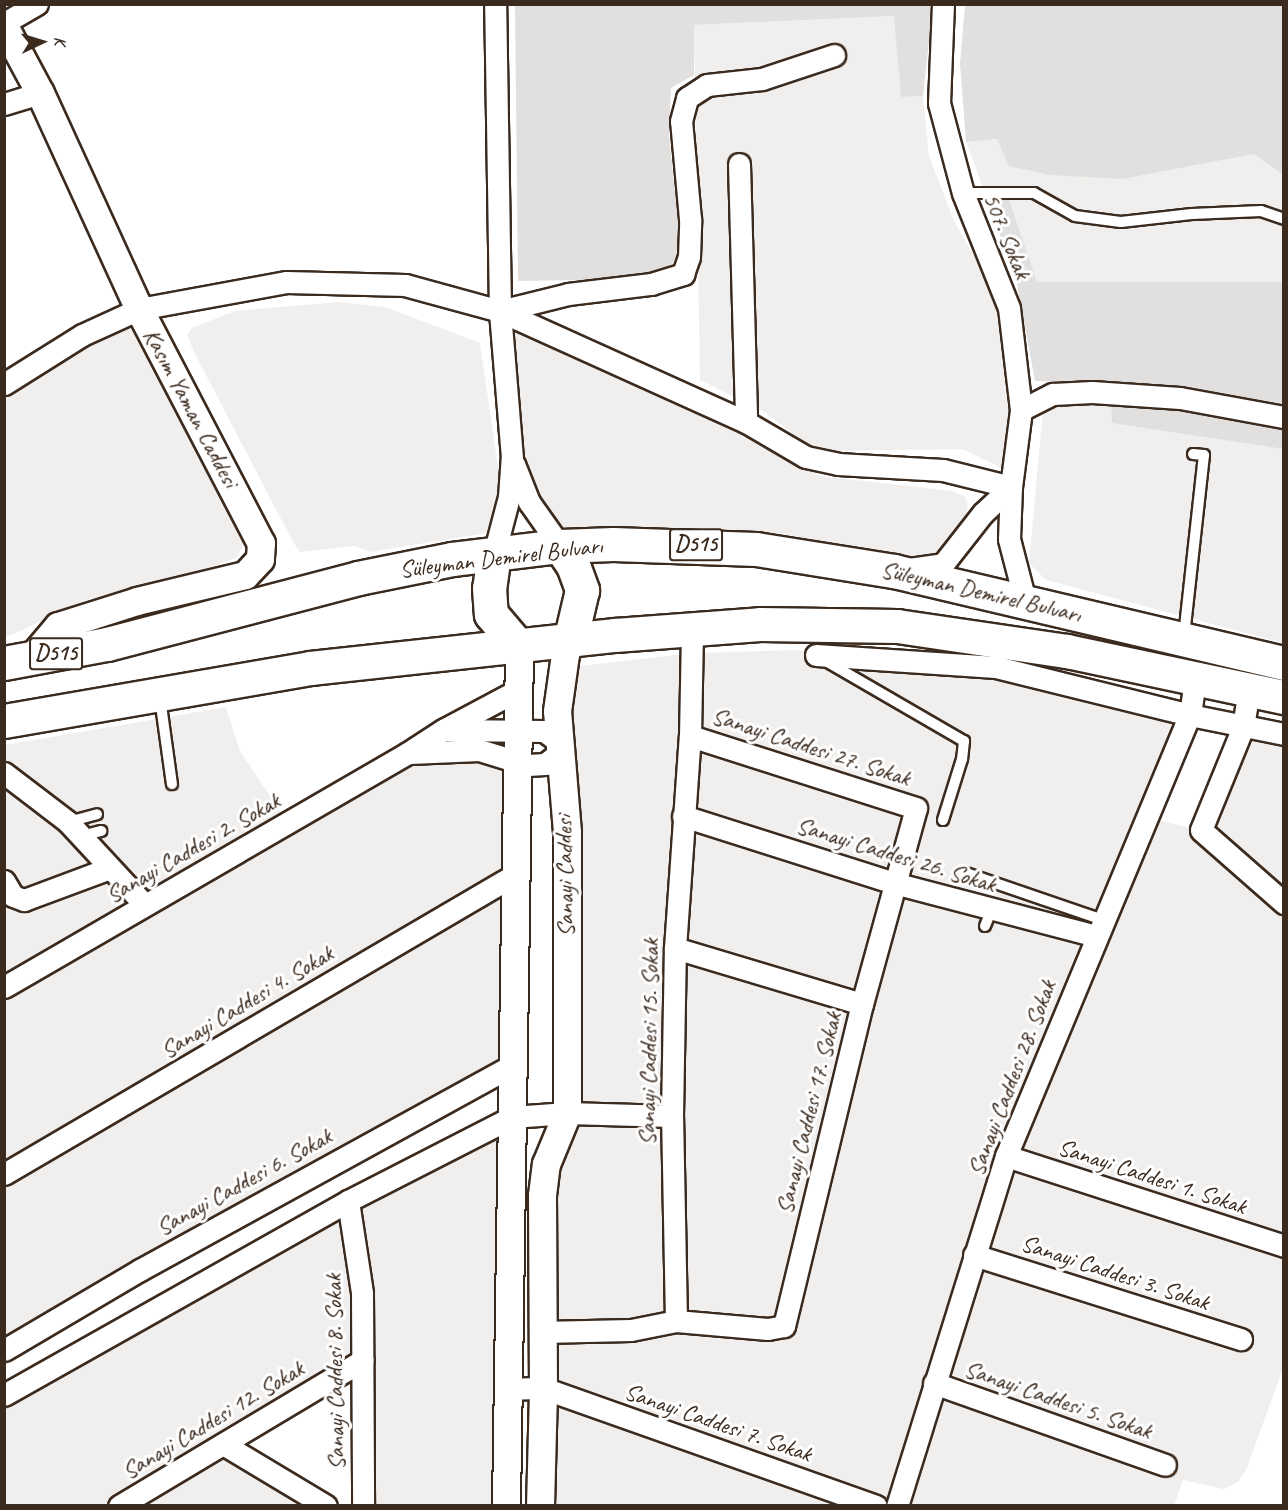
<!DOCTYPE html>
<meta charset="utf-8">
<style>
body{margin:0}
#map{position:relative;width:1288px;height:1510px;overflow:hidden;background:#fff;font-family:Caveat,sans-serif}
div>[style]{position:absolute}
.built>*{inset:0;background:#f1efee}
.green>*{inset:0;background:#e2e0de}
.roads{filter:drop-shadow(2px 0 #3b2a1e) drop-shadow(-2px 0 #3b2a1e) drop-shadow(0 2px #3b2a1e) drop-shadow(0 -2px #3b2a1e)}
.service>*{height:10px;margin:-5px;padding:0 5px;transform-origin:5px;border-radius:5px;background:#fff}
.minor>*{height:21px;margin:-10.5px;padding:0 10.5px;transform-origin:10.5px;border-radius:10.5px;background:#fff}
.tertiary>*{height:27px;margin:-13.5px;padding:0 13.5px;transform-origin:13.5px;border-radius:13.5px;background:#fff}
.trunk>*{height:33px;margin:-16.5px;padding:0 16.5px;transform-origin:16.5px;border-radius:16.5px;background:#fff}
span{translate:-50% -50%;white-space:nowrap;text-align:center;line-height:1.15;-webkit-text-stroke:6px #fff;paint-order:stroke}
.shield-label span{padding:2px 4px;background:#fff;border:2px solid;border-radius:4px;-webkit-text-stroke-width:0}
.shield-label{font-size:22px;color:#3b2a1e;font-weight:700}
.street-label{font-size:24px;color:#3b2a1e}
.frame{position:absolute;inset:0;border:6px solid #3b2a1e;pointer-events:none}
.north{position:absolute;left:12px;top:12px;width:60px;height:60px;-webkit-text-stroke:4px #fff;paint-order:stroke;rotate:86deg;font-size:16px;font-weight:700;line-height:24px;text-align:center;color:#3b2a1e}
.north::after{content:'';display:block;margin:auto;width:21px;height:27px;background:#3b2a1e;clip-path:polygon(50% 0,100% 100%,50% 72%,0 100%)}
</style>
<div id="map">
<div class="built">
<div style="clip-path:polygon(895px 16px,901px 97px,923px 96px,929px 156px,954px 221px,1001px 303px,1010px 403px,1002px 468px,962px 449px,828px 451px,808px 446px,766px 413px,700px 380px,694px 25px)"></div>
<div style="clip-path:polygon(997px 139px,1123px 179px,1254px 154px,1283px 175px,1283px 282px,1036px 282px,1008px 197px,989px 204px,966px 142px)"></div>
<div style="clip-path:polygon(339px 302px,385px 307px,480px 343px,501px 488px,486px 533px,370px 552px,355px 546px,300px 552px,293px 542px,194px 352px,187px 335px,192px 328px,235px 311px)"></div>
<div style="clip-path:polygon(500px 311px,746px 422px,752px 439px,820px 476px,953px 491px,965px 497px,968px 505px,965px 522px,942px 551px,924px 560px,777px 533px,706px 529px,550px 531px,529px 502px)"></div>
<div style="clip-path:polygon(130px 328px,137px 335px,245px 539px,238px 557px,169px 583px,88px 599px,14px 634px,5px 636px,5px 394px,99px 337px,118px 329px)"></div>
<div style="clip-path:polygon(1054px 402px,1111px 404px,1112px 422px,1283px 449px,1283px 643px,1046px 580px,1029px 563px,1043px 409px)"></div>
<div style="clip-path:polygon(799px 650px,816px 655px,996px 667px,1190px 715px,1148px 818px,1201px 830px,1243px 727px,1283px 734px,1283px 1368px,1247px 1468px,1238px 1482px,1223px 1489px,1183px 1480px,1174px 1506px,540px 1506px,542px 1195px,567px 1113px,563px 668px,692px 653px)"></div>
<div style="clip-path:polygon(226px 707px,240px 751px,288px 823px,406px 754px,517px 760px,513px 1065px,5px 1350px,5px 745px)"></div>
<div style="clip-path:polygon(512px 1117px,506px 1505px,363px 1505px,363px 1361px,223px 1444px,326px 1505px,5px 1505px,4px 1395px)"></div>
</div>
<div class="green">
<div style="clip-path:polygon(515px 5px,933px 5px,923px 96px,901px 97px,894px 16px,694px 25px,694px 75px,671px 88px,669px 136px,681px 249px,672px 264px,640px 279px,518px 281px)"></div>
<div style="clip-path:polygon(965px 5px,1283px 5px,1283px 175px,1254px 154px,1123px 179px,1050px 175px,1009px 166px,997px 139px,966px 142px,960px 64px)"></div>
<div style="clip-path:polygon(1008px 197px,1037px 282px,1283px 282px,1283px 406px,1196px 390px,1122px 383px,1035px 381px,1017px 284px,989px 204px)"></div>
<div style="clip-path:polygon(1111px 404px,1201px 410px,1283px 427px,1283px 449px,1112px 423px)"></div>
</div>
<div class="roads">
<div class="service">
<div style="left:963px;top:193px;width:71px"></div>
<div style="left:1034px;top:193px;width:47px;rotate:29.3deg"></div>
<div style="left:1075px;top:216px;width:46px;rotate:7.4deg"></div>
<div style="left:1121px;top:222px;width:71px;rotate:-6.4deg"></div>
<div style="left:1192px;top:214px;width:69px;rotate:-2.5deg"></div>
<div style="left:1261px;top:211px;width:24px;rotate:19deg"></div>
<div style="left:1184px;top:636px;width:182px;rotate:-83.7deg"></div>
<div style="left:1204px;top:455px;width:11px;rotate:-175deg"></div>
<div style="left:824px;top:660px;width:162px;rotate:30.1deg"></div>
<div style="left:964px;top:741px;width:18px;rotate:96deg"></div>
<div style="left:962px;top:759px;width:64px;rotate:107.3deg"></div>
<div style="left:160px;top:698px;width:87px;rotate:82.1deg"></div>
<div style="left:68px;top:822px;width:30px;rotate:-15deg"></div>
<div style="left:81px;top:836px;width:21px;rotate:-14deg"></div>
<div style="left:963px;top:872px;width:148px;rotate:18.9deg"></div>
<div style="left:985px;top:926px;width:16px;rotate:-68deg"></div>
</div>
<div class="minor">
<div style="left:943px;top:4px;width:99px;rotate:92.3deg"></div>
<div style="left:939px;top:103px;width:93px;rotate:75.1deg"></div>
<div style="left:963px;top:193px;width:124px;rotate:68.2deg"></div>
<div style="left:1009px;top:308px;width:103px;rotate:83.3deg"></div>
<div style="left:1021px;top:410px;width:78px;rotate:97.4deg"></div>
<div style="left:1011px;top:487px;width:52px;rotate:92.2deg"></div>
<div style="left:1009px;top:539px;width:64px;rotate:75.5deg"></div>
<div style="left:4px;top:23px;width:38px;rotate:-30deg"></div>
<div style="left:4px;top:104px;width:38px;rotate:-17deg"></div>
<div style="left:739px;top:164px;width:258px;rotate:88.4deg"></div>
<div style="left:500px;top:311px;width:70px;rotate:-14deg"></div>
<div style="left:568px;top:294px;width:84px;rotate:-6.9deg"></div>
<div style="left:651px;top:284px;width:34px;rotate:-17deg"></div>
<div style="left:683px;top:274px;width:18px;rotate:-71deg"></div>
<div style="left:689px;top:257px;width:38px;rotate:-88deg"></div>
<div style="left:690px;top:219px;width:98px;rotate:-95.2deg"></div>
<div style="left:681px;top:121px;width:24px;rotate:-75deg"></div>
<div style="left:687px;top:98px;width:24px;rotate:-33deg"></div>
<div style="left:707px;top:85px;width:55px;rotate:-6.2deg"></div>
<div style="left:762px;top:79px;width:76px;rotate:-18.4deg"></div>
<div style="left:4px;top:384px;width:92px;rotate:-32.1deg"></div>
<div style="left:82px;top:335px;width:63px;rotate:-24.5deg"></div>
<div style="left:139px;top:309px;width:149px;rotate:-10.4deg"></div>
<div style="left:286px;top:282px;width:119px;rotate:1.4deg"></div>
<div style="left:405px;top:285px;width:98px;rotate:15.3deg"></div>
<div style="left:500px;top:311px;width:270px;rotate:24.3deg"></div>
<div style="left:746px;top:422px;width:69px;rotate:30.3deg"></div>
<div style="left:806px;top:457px;width:33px;rotate:12deg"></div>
<div style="left:838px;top:464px;width:105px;rotate:3.3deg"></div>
<div style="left:943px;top:470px;width:70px;rotate:14deg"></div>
<div style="left:1021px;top:410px;width:36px;rotate:-27deg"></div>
<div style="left:1053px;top:394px;width:39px;rotate:-3deg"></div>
<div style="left:1092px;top:392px;width:88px;rotate:3.9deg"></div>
<div style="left:1180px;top:398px;width:106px;rotate:10.4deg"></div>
<div style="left:514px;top:464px;width:41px;rotate:68.5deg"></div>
<div style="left:529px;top:502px;width:54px;rotate:54.8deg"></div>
<div style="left:494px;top:554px;width:59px;rotate:-75.3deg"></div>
<div style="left:509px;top:497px;width:39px;rotate:-86deg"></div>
<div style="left:512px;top:458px;width:147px;rotate:-94.7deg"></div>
<div style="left:500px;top:311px;width:307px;rotate:-90.9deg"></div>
<div style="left:909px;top:569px;width:34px;rotate:-8deg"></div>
<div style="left:943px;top:564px;width:65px;rotate:-51.9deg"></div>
<div style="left:983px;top:513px;width:38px;rotate:-43deg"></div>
<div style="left:816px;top:655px;width:180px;rotate:3.8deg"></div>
<div style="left:996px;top:667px;width:200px;rotate:13.9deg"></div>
<div style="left:1190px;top:715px;width:96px;rotate:11.4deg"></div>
<div style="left:1249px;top:689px;width:38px;rotate:99deg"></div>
<div style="left:1243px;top:727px;width:111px;rotate:112.2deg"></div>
<div style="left:1201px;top:830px;width:111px;rotate:41.3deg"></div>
<div style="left:444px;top:730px;width:100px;rotate:0.6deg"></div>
<div style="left:544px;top:731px;width:17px;rotate:36deg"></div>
<div style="left:410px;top:753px;width:69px;rotate:-2.5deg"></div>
<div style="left:479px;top:750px;width:51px;rotate:17deg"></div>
<div style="left:528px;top:765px;width:17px;rotate:-3deg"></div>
<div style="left:545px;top:764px;width:18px;rotate:-38deg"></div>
<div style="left:4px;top:773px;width:81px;rotate:37.4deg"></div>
<div style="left:68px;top:822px;width:112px;rotate:47.2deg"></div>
<div style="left:683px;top:816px;width:221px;rotate:17.6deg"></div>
<div style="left:894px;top:883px;width:209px;rotate:14.7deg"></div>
<div style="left:4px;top:881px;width:17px;rotate:59deg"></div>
<div style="left:13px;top:896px;width:12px;rotate:20deg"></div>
<div style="left:24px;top:900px;width:92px;rotate:-20.4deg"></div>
<div style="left:675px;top:948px;width:195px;rotate:16.7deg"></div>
<div style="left:4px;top:987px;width:465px;rotate:-30.1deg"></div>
<div style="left:406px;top:754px;width:44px;rotate:-33deg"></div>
<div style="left:443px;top:730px;width:85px;rotate:-28.1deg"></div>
<div style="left:1006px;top:1156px;width:292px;rotate:17.9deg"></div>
<div style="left:4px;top:1174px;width:593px;rotate:-30.37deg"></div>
<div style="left:348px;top:1201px;width:93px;rotate:81.3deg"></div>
<div style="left:362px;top:1293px;width:213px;rotate:89.7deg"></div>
<div style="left:974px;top:1255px;width:280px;rotate:17.5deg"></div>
<div style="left:676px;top:1321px;width:92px;rotate:5deg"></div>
<div style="left:768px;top:1329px;width:16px;rotate:-11deg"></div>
<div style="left:784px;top:1326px;width:331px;rotate:-76.4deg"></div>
<div style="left:862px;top:1004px;width:203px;rotate:-74.6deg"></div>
<div style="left:916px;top:808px;width:237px;rotate:-162.3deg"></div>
<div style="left:541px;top:1332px;width:90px;rotate:-1.3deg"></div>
<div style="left:631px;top:1330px;width:46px;rotate:-11.3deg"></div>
<div style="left:676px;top:1321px;width:205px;rotate:-91.1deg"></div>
<div style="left:672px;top:1116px;width:168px;rotate:-89deg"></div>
<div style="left:675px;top:948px;width:213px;rotate:-86deg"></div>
<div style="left:690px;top:736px;width:107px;rotate:-88.9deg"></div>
<div style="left:4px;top:1350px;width:158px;rotate:-30.5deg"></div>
<div style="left:140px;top:1270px;width:426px;rotate:-28.8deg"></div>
<div style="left:934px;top:1383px;width:245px;rotate:19.5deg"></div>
<div style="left:508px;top:1389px;width:35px;rotate:-2deg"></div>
<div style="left:543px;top:1388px;width:353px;rotate:19.5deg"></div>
<div style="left:4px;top:1395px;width:395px;rotate:-29.4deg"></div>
<div style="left:348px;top:1201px;width:184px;rotate:-27.1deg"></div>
<div style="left:512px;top:1117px;width:55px;rotate:-4.2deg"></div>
<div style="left:567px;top:1113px;width:105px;rotate:1.6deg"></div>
<div style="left:223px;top:1444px;width:120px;rotate:31deg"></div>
<div style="left:119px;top:1506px;width:284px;rotate:-30.9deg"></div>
<div style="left:897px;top:1506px;width:367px;rotate:-72.7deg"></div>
<div style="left:1006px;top:1156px;width:478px;rotate:-67.4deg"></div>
<div style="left:1190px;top:715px;width:37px;rotate:-82deg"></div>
</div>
<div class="tertiary">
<div style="left:4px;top:26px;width:76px;rotate:61.8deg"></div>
<div style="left:40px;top:93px;width:238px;rotate:65.4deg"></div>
<div style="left:139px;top:309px;width:264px;rotate:62.5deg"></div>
<div style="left:261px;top:543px;width:16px;rotate:94deg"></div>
<div style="left:260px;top:559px;width:22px;rotate:133deg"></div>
<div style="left:245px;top:575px;width:111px;rotate:166.5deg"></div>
<div style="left:137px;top:601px;width:83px;rotate:162.4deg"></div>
<div style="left:58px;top:626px;width:42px;rotate:130.2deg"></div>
<div style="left:506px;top:1506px;width:859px;rotate:-89.13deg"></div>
<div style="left:540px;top:1506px;width:118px;rotate:-88.5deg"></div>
<div style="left:543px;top:1388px;width:193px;rotate:-90.3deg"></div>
<div style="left:542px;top:1195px;width:31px;rotate:-83deg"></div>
<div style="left:546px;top:1164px;width:55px;rotate:-67.6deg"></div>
<div style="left:567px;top:1113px;width:281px;rotate:-90deg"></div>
<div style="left:567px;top:832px;width:121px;rotate:-94.7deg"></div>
<div style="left:557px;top:711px;width:58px;rotate:-82deg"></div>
<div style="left:565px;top:654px;width:14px;rotate:-69deg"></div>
</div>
<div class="trunk">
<div style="left:560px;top:546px;width:23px;rotate:56deg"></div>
<div style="left:573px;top:565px;width:27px;rotate:70deg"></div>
<div style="left:582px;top:590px;width:52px;rotate:103.2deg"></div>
<div style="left:494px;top:554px;width:34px;rotate:98deg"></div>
<div style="left:489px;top:588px;width:26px;rotate:86deg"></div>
<div style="left:491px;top:614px;width:43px;rotate:49.7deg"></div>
<div style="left:4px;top:663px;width:105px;rotate:-10.5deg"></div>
<div style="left:107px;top:644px;width:260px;rotate:-14.7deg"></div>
<div style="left:358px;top:578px;width:96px;rotate:-11.4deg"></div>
<div style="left:452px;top:559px;width:109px;rotate:-6.9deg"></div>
<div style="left:560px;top:546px;width:53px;rotate:-2.2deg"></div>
<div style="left:613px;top:544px;width:143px;rotate:2deg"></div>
<div style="left:756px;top:549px;width:140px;rotate:9.1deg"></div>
<div style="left:894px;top:571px;width:401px;rotate:13.3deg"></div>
<div style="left:4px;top:721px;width:311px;rotate:-9.8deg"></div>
<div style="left:310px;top:668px;width:307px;rotate:-6.2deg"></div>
<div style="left:615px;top:635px;width:145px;rotate:-4.3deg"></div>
<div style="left:760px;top:624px;width:137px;rotate:0.8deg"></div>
<div style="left:897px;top:626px;width:172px;rotate:8.4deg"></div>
<div style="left:1067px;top:651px;width:222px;rotate:12deg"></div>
</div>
</div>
<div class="shield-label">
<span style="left:696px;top:545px">D515</span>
<span style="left:56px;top:654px">D515</span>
</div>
<div class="street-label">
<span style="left:1007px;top:236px;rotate:68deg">507. Sokak</span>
<span style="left:191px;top:408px;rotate:62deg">Kasım Yaman Caddesi</span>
<span style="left:501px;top:558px;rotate:-7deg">Süleyman Demirel Bulvarı</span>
<span style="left:981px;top:592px;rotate:13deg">Süleyman Demirel Bulvarı</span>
<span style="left:811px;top:747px;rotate:18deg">Sanayi Caddesi 27. Sokak</span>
<span style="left:193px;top:848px;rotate:-30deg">Sanayi Caddesi 2. Sokak</span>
<span style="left:896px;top:855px;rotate:17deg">Sanayi Caddesi 26. Sokak</span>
<span style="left:565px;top:876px;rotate:-91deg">Sanayi Caddesi</span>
<span style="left:247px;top:1002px;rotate:-31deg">Sanayi Caddesi 4. Sokak</span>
<span style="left:649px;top:1042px;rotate:-89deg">Sanayi Caddesi 15. Sokak</span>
<span style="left:1012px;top:1078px;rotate:-69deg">Sanayi Caddesi 28. Sokak</span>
<span style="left:809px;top:1113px;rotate:-76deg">Sanayi Caddesi 17. Sokak</span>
<span style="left:1152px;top:1177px;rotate:18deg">Sanayi Caddesi 1. Sokak</span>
<span style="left:244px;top:1182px;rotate:-29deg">Sanayi Caddesi 6. Sokak</span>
<span style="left:1115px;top:1273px;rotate:18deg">Sanayi Caddesi 3. Sokak</span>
<span style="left:335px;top:1372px;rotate:-91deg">Sanayi Caddesi 8. Sokak</span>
<span style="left:1058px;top:1400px;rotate:19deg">Sanayi Caddesi 5. Sokak</span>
<span style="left:213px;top:1420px;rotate:-31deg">Sanayi Caddesi 12. Sokak</span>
<span style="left:718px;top:1423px;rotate:19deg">Sanayi Caddesi 7. Sokak</span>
</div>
<div class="frame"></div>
<div class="north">K</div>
</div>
